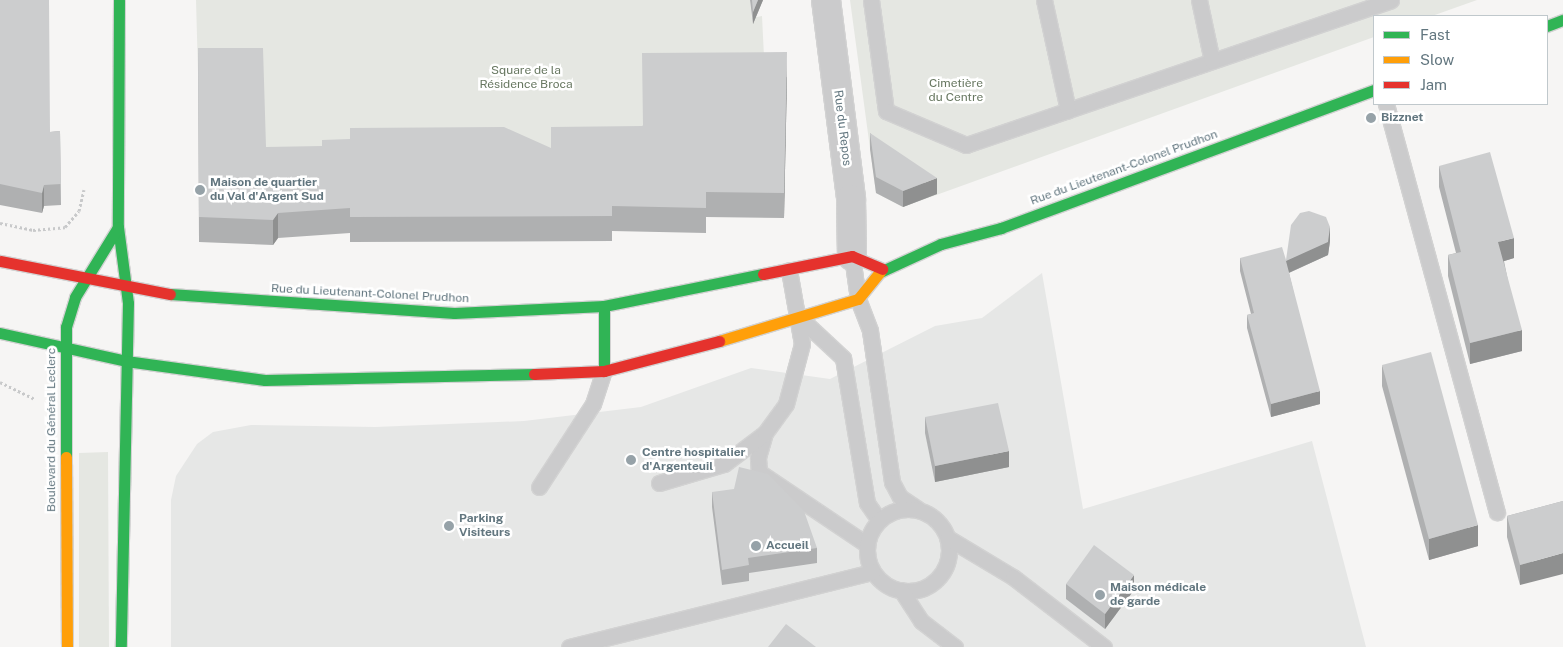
<!DOCTYPE html>
<meta charset="utf-8">
<style>
body{margin:0}
#map{position:relative;width:1563px;height:647px;overflow:hidden;background:#f6f5f4;font-family:"Public Sans",sans-serif}
div>[style]{position:absolute}
.built>*{inset:0;background:#e6e7e6}
.green>*{inset:0;background:#e5e7e2}
.path>*{height:3px;margin-top:-1.5px;transform-origin:0;background:repeating-linear-gradient(90deg,#c8c9ca 0 2.5px,transparent 0 5px)}
.roads{filter:drop-shadow(1px 0 #d2d2d2) drop-shadow(-1px 0 #d2d2d2) drop-shadow(0 1px #d2d2d2) drop-shadow(0 -1px #d2d2d2)}
.lane>*{height:15px;margin:-7.5px;padding:0 7.5px;transform-origin:7.5px;border-radius:7.5px;background:#cbcbcc}
.lane>.ring{margin:-7.5px;padding:0;box-sizing:content-box;background:none;border:15px solid #cbcbcc;border-radius:50%}
.street>*{height:28px;margin:-14px;padding:0 14px;transform-origin:14px;border-radius:14px;background:#cbcbcc}
.fast>*{height:11px;margin:-5.5px;padding:0 5.5px;transform-origin:5.5px;border-radius:5.5px;background:#30b455}
.slow>*{height:11px;margin:-5.5px;padding:0 5.5px;transform-origin:5.5px;border-radius:5.5px;background:#ff9f0a}
.jam>*{height:11px;margin:-5.5px;padding:0 5.5px;transform-origin:5.5px;border-radius:5.5px;background:#e5322d}
.wall>*{inset:0;background:#afb0b1}
.shaded-wall>*{inset:0;background:#8f9090}
.building>*{inset:0;background:#cccdce}
.dots>*{width:14px;height:14px;translate:-50% -50%;box-sizing:border-box;border:2px solid #fff;border-radius:50%}
span{translate:-50% -50%;white-space:nowrap;text-align:center;line-height:1.15;-webkit-text-stroke:5px #fff;paint-order:stroke}
.park-label{font-size:12px;color:#677760}
.poi-label{font-size:12px;color:#62767f;font-weight:700}
.left{translate:0 -50%;text-align:left}
.street-label{font-size:12px;color:#62767f}
.legend{position:absolute;left:1373px;top:15px;width:175px;height:90px;box-sizing:border-box;background:#fff;border:1px solid #c0c8cc;margin:0;padding:6px 9px;list-style:none;font-size:15px;color:#62767f}
.legend li{display:flex;align-items:center;gap:10px;height:25px}
.legend b{width:25px;border:1px solid #c0c8cc}
</style>
<div id="map">
<div class="built">
<div style="clip-path:polygon(1042px 273px,1083px 509px,1312px 441px,1366px 647px,171px 647px,171px 500px,176px 476px,197px 444px,213px 432px,251px 425px,375px 427px,524px 421px,641px 407px,751px 368px,830px 379px,935px 326px,982px 318px)"></div>
</div>
<div class="green">
<div style="clip-path:polygon(196px 0,750px 0,752px 18px,762px 16px,765px 77px,643px 161px,266px 172px,198px 73px)"></div>
<div style="clip-path:polygon(850px 0,1477px 0,1432px 16px,1374px 16px,1374px 37px,903px 207px,876px 193px)"></div>
<div style="clip-path:polygon(108px 452px,109px 647px,79px 647px,79px 453px)"></div>
</div>
<div class="path">
<div style="left:0;top:223px;width:34px;rotate:12deg"></div>
<div style="left:33px;top:230px;width:32px;rotate:-5deg"></div>
<div style="left:65px;top:227px;width:21px;rotate:-49deg"></div>
<div style="left:79px;top:211px;width:22px;rotate:-77deg"></div>
<div style="left:0;top:382px;width:39px;rotate:26deg"></div>
</div>
<div class="roads">
<div class="lane">
<div style="left:871px;top:0;width:112px;rotate:82.3deg"></div>
<div style="left:886px;top:111px;width:87px;rotate:23deg"></div>
<div style="left:966px;top:145px;width:449px;rotate:-18.8deg"></div>
<div style="left:1044px;top:0;width:113px;rotate:77.7deg"></div>
<div style="left:1199px;top:0;width:62px;rotate:78deg"></div>
<div style="left:1386px;top:104px;width:423px;rotate:74.8deg"></div>
<div style="left:852px;top:256px;width:43px;rotate:82.1deg"></div>
<div style="left:858px;top:299px;width:34px;rotate:69deg"></div>
<div style="left:870px;top:331px;width:153px;rotate:81.7deg"></div>
<div style="left:892px;top:482px;width:17px;rotate:62deg"></div>
<div style="left:900px;top:497px;width:22px;rotate:34deg"></div>
<div style="left:800px;top:318px;width:59px;rotate:42.9deg"></div>
<div style="left:843px;top:358px;width:147px;rotate:80.6deg"></div>
<div style="left:867px;top:503px;width:21px;rotate:55deg"></div>
<div style="left:765px;top:433px;width:26px;rotate:106deg"></div>
<div style="left:758px;top:458px;width:14px;rotate:86deg"></div>
<div style="left:759px;top:472px;width:129px;rotate:33.9deg"></div>
<div style="left:659px;top:483px;width:68px;rotate:-16.3deg"></div>
<div style="left:724px;top:464px;width:51px;rotate:-37.1deg"></div>
<div style="left:765px;top:433px;width:36px;rotate:-54deg"></div>
<div style="left:786px;top:404px;width:62px;rotate:-75.1deg"></div>
<div style="left:802px;top:344px;width:75px;rotate:-100deg"></div>
<div style="left:539px;top:487px;width:99px;rotate:-57deg"></div>
<div style="left:593px;top:404px;width:35px;rotate:-72deg"></div>
<div class="ring" style="left:867px;top:509px;width:67px;height:67px"></div>
<div style="left:948px;top:538px;width:76px;rotate:31deg"></div>
<div style="left:1013px;top:577px;width:115px;rotate:37.6deg"></div>
<div style="left:901px;top:590px;width:37px;rotate:57deg"></div>
<div style="left:921px;top:621px;width:43px;rotate:37.4deg"></div>
<div style="left:569px;top:647px;width:313px;rotate:-13.9deg"></div>
</div>
<div class="street">
<div style="left:826px;top:0;width:201px;rotate:82.8deg"></div>
<div style="left:851px;top:199px;width:57px;rotate:89deg"></div>
</div>
<div class="fast">
<div style="left:119px;top:0;width:227px;rotate:90.3deg"></div>
<div style="left:118px;top:227px;width:77px;rotate:82.5deg"></div>
<div style="left:128px;top:303px;width:344px;rotate:91.2deg"></div>
<div style="left:1547px;top:26px;width:17px;rotate:-21deg"></div>
<div style="left:880px;top:272px;width:67px;rotate:-24.7deg"></div>
<div style="left:941px;top:244px;width:62px;rotate:-14.9deg"></div>
<div style="left:1001px;top:228px;width:398px;rotate:-20.3deg"></div>
<div style="left:170px;top:294px;width:285px;rotate:3.8deg"></div>
<div style="left:454px;top:313px;width:150px;rotate:-2.7deg"></div>
<div style="left:604px;top:306px;width:162px;rotate:-11.4deg"></div>
<div style="left:604px;top:306px;width:65px;rotate:90deg"></div>
<div style="left:0;top:333px;width:129px;rotate:12.5deg"></div>
<div style="left:126px;top:361px;width:140px;rotate:7.8deg"></div>
<div style="left:265px;top:380px;width:269px;rotate:-1.3deg"></div>
<div style="left:66px;top:457px;width:130px;rotate:-90deg"></div>
<div style="left:66px;top:327px;width:31px;rotate:-73deg"></div>
<div style="left:75px;top:297px;width:82px;rotate:-58.4deg"></div>
</div>
<div class="slow">
<div style="left:719px;top:341px;width:145px;rotate:-16.8deg"></div>
<div style="left:858px;top:299px;width:35px;rotate:-51deg"></div>
<div style="left:66px;top:457px;width:190px;rotate:89.7deg"></div>
</div>
<div class="jam">
<div style="left:0;top:261px;width:173px;rotate:11deg"></div>
<div style="left:763px;top:274px;width:91px;rotate:-11.4deg"></div>
<div style="left:852px;top:256px;width:33px;rotate:23deg"></div>
<div style="left:534px;top:374px;width:70px;rotate:-2.5deg"></div>
<div style="left:604px;top:371px;width:119px;rotate:-14.6deg"></div>
</div>
</div>
<div class="wall">
<div style="clip-path:polygon(0 0,50px 132px,60px 131px,61px 205px,44px 206px,42px 213px,0 205px)"></div>
<div style="clip-path:polygon(750px 0,763px 0,753px 24px)"></div>
<div style="clip-path:polygon(198px 48px,266px 147px,551px 148px,642px 126px,787px 77px,784px 218px,706px 217px,706px 233px,612px 231px,612px 241px,350px 242px,350px 233px,278px 238px,273px 245px,199px 242px)"></div>
<div style="clip-path:polygon(870px 133px,937px 194px,903px 207px,876px 193px,870px 149px)"></div>
<div style="clip-path:polygon(1439px 166px,1514px 258px,1504px 261px,1522px 351px,1470px 364px,1448px 276px,1448px 255px,1456px 253px,1439px 187px)"></div>
<div style="clip-path:polygon(1330px 241px,1328px 255px,1289px 273px,1320px 404px,1271px 417px,1247px 328px,1247px 315px,1251px 314px,1240px 271px,1240px 258px,1286px 260px)"></div>
<div style="clip-path:polygon(1382px 365px,1478px 546px,1429px 560px,1382px 386px)"></div>
<div style="clip-path:polygon(925px 417px,1009px 467px,935px 482px,925px 433px)"></div>
<div style="clip-path:polygon(712px 492px,817px 548px,817px 563px,749px 573px,749px 581px,722px 585px,712px 507px)"></div>
<div style="clip-path:polygon(1563px 501px,1520px 585px,1507px 537px,1507px 516px)"></div>
<div style="clip-path:polygon(1066px 584px,1134px 590px,1105px 629px,1066px 599px)"></div>
</div>
<div class="shaded-wall">
<div style="clip-path:polygon(758px 0,763px 0,753px 24px,753px 12px)"></div>
<div style="clip-path:polygon(787px 52px,787px 77px,784px 218px,784px 193px)"></div>
<div style="clip-path:polygon(937px 178px,937px 194px,903px 207px,903px 191px)"></div>
<div style="clip-path:polygon(44px 185px,44px 206px,42px 213px,42px 193px)"></div>
<div style="clip-path:polygon(278px 213px,278px 238px,273px 245px,273px 220px)"></div>
<div style="clip-path:polygon(1330px 227px,1330px 241px,1328px 255px,1286px 274px,1286px 261px)"></div>
<div style="clip-path:polygon(1514px 238px,1514px 258px,1498px 263px,1498px 242px)"></div>
<div style="clip-path:polygon(1522px 330px,1522px 351px,1470px 364px,1470px 343px)"></div>
<div style="clip-path:polygon(1320px 391px,1320px 404px,1271px 417px,1271px 404px)"></div>
<div style="clip-path:polygon(1009px 451px,1009px 467px,935px 482px,935px 466px)"></div>
<div style="clip-path:polygon(1478px 525px,1478px 546px,1429px 560px,1429px 539px)"></div>
<div style="clip-path:polygon(1563px 553px,1563px 574px,1520px 585px,1520px 565px)"></div>
<div style="clip-path:polygon(1134px 575px,1134px 590px,1105px 629px,1105px 614px)"></div>
</div>
<div class="building">
<div style="clip-path:polygon(0 0,49px 0,50px 132px,60px 131px,61px 184px,44px 185px,42px 193px,0 184px)"></div>
<div style="clip-path:polygon(752px 0,758px 0,753px 12px)"></div>
<div style="clip-path:polygon(198px 48px,263px 48px,266px 147px,322px 146px,322px 140px,350px 139px,350px 128px,504px 127px,551px 148px,551px 127px,643px 126px,642px 53px,787px 52px,784px 193px,706px 192px,706px 208px,612px 206px,612px 216px,350px 217px,350px 208px,278px 213px,273px 220px,199px 217px)"></div>
<div style="clip-path:polygon(870px 133px,937px 178px,903px 191px,876px 177px)"></div>
<div style="clip-path:polygon(1490px 152px,1514px 238px,1498px 242px,1522px 330px,1470px 343px,1448px 255px,1461px 252px,1439px 166px)"></div>
<div style="clip-path:polygon(1309px 211px,1326px 217px,1330px 227px,1328px 242px,1286px 261px,1320px 391px,1271px 404px,1247px 315px,1254px 313px,1240px 258px,1282px 247px,1286px 260px,1291px 225px,1300px 213px)"></div>
<div style="clip-path:polygon(1431px 352px,1478px 525px,1429px 539px,1382px 365px)"></div>
<div style="clip-path:polygon(998px 403px,1009px 451px,935px 466px,925px 417px)"></div>
<div style="clip-path:polygon(739px 467px,768px 474px,804px 511px,817px 548px,748px 558px,749px 565px,722px 570px,712px 492px,734px 489px)"></div>
<div style="clip-path:polygon(1563px 501px,1563px 553px,1520px 565px,1507px 516px)"></div>
<div style="clip-path:polygon(1094px 545px,1134px 575px,1105px 614px,1066px 584px)"></div>
<div style="clip-path:polygon(786px 624px,816px 647px,768px 647px)"></div>
</div>
<div class="dots">
<div style="left:1371px;top:118px;background:#96a2a8"></div>
<div style="left:200px;top:190px;background:#96a2a8"></div>
<div style="left:631px;top:460px;background:#96a2a8"></div>
<div style="left:449px;top:526px;background:#96a2a8"></div>
<div style="left:756px;top:546px;background:#96a2a8"></div>
<div style="left:1100px;top:595px;background:#96a2a8"></div>
</div>
<div class="park-label">
<span style="left:526px;top:78px">Square de la<br>Résidence Broca</span>
<span style="left:956px;top:91px">Cimetière<br>du Centre</span>
</div>
<div class="poi-label">
<span class="left" style="left:1381px;top:118px">Bizznet</span>
<span class="left" style="left:210px;top:190px">Maison de quartier<br>du Val d'Argent Sud</span>
<span class="left" style="left:642px;top:460px">Centre hospitalier<br>d'Argenteuil</span>
<span class="left" style="left:459px;top:526px">Parking<br>Visiteurs</span>
<span class="left" style="left:766px;top:546px">Accueil</span>
<span class="left" style="left:1110px;top:595px">Maison médicale<br>de garde</span>
</div>
<div class="street-label">
<span style="left:842px;top:128px;rotate:83deg">Rue du Repos</span>
<span style="left:1124px;top:168px;rotate:-20deg">Rue du Lieutenant-Colonel Prudhon</span>
<span style="left:370px;top:294px;rotate:3deg">Rue du Lieutenant-Colonel Prudhon</span>
<span style="left:52px;top:430px;rotate:-90deg">Boulevard du Général Leclerc</span>
</div>
<ul class="legend">
<li><b style="height:6px;background:#30b455"></b>Fast</li>
<li><b style="height:6px;background:#ff9f0a"></b>Slow</li>
<li><b style="height:6px;background:#e5322d"></b>Jam</li>
</ul>
</div>
